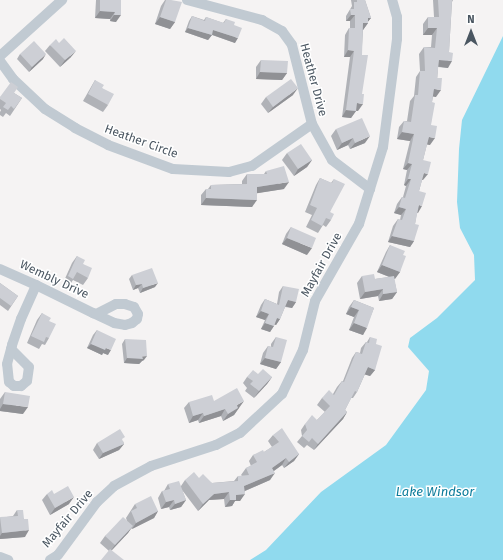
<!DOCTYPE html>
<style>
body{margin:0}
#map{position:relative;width:503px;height:560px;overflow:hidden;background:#f5f3f3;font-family:"Fira Sans",sans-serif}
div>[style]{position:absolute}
.water>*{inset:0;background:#90daee}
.minor>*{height:10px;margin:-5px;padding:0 5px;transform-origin:5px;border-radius:5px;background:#c1cad2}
.wall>*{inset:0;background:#b0b2b7}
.shaded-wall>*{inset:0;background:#909195}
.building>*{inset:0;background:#cdcfd5}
span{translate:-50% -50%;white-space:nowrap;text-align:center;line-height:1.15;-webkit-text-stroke:3px #fff;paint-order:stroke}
.street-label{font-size:12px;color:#4a5661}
.water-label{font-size:13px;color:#0c7c9b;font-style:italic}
.north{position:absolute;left:451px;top:12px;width:40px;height:40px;-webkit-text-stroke:3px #fff;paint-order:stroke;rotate:0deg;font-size:11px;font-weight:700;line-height:16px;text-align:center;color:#4a5661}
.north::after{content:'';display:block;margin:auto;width:14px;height:18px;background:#4a5661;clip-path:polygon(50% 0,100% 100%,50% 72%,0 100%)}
</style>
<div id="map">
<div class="water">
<div style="clip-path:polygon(503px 36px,503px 560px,250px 560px,266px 550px,321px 492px,386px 445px,426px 390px,429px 371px,408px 347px,410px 338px,437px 318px,475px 280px,474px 255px,460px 228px,457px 202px,459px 149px,462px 120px)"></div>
</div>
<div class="minor">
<div style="left:187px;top:0;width:78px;rotate:14.9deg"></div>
<div style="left:262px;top:20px;width:23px;rotate:29deg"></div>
<div style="left:282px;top:31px;width:17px;rotate:54deg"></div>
<div style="left:292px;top:45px;width:81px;rotate:75.8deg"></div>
<div style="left:312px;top:124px;width:41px;rotate:60.9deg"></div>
<div style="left:332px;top:160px;width:48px;rotate:37.3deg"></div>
<div style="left:0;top:56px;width:84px;rotate:-42.1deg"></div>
<div style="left:0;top:61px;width:22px;rotate:54deg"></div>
<div style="left:13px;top:79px;width:44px;rotate:43.2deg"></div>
<div style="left:45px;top:109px;width:36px;rotate:32deg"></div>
<div style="left:75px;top:128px;width:37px;rotate:27deg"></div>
<div style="left:108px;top:145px;width:69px;rotate:20.3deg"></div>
<div style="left:173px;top:169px;width:56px;rotate:3.1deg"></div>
<div style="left:229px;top:172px;width:24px;rotate:-15deg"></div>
<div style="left:252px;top:166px;width:73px;rotate:-35deg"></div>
<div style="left:0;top:269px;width:39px;rotate:24deg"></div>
<div style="left:36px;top:285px;width:64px;rotate:26.2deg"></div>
<div style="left:93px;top:313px;width:23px;rotate:25deg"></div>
<div style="left:114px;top:323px;width:11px;rotate:10deg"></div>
<div style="left:125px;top:325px;width:7px;rotate:-16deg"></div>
<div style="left:132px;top:323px;width:6px;rotate:-39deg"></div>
<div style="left:137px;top:319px;width:5px;rotate:-79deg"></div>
<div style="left:138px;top:314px;width:8px;rotate:-120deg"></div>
<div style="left:134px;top:307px;width:9px;rotate:-162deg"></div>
<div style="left:125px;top:304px;width:9px;rotate:180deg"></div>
<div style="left:116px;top:304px;width:22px;rotate:153deg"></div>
<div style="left:11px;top:349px;width:25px;rotate:45deg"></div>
<div style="left:29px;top:367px;width:14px;rotate:98deg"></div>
<div style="left:27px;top:381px;width:8px;rotate:140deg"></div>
<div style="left:21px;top:386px;width:7px;rotate:180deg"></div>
<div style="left:14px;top:386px;width:6px;rotate:-141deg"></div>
<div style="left:9px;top:382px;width:18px;rotate:-96deg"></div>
<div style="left:7px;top:364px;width:20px;rotate:-75deg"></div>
<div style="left:12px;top:345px;width:28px;rotate:-71deg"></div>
<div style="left:21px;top:319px;width:37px;rotate:-66deg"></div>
<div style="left:0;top:557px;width:9px;rotate:21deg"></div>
<div style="left:50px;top:560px;width:9px;rotate:-32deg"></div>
<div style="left:58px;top:555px;width:66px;rotate:-53.7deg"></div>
<div style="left:97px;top:502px;width:23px;rotate:-43deg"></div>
<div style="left:114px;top:486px;width:42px;rotate:-28.4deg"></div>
<div style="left:151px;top:466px;width:68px;rotate:-17.9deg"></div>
<div style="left:216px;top:445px;width:27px;rotate:-27deg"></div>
<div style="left:240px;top:433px;width:57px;rotate:-42.9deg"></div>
<div style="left:282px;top:394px;width:49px;rotate:-64.5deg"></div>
<div style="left:303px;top:350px;width:50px;rotate:-76.2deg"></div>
<div style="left:315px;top:301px;width:89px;rotate:-60.3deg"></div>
<div style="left:359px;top:224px;width:81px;rotate:-72.7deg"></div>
<div style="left:383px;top:147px;width:109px;rotate:-82.6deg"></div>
<div style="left:397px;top:39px;width:22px;rotate:-90deg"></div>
<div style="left:397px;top:17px;width:18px;rotate:-106deg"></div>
</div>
<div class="wall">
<div style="clip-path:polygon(96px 0,121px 0,116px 22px,110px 21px,110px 19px,95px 18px)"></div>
<div style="clip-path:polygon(165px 0,171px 0,175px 22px,170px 29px,155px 24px,161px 6px)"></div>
<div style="clip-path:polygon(351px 0,365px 0,371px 18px,368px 21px,368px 23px,363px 30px,358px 111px,356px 111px,351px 118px,342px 117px,350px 57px,344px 57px,345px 35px,349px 28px,350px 28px,350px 21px,346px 21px,346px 16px,352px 6px)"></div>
<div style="clip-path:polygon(433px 0,453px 0,452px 2px,448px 68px,438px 67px,436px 97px,433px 96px,432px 102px,430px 145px,427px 144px,423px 160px,423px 180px,422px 180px,419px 191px,418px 213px,417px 212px,415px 224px,414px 241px,410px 247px,388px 242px,393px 226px,398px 219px,400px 220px,401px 215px,394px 213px,397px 204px,402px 197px,403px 197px,406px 186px,404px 185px,407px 170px,403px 169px,410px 141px,397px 139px,399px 127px,404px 121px,407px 121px,410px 101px,414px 96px,416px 77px,420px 71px,419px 54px,424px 47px,431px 47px,432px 35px,423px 35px,423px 24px,428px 17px,434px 17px)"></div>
<div style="clip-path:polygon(192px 16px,204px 20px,206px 17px,223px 23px,226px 19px,234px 25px,235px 43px,212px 35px,208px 40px,185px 32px,189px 21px)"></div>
<div style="clip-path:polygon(50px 45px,71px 57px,60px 67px,45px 51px)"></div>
<div style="clip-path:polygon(20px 54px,43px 59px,29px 72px,17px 59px)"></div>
<div style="clip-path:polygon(261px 60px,287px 73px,282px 80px,256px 79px,256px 67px)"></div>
<div style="clip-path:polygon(95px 80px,102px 88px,108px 105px,103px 112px,83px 101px)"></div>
<div style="clip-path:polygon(14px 93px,22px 98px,10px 116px,6px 113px,3px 117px,0 115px,0 112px,1px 110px,0 109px,0 97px)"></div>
<div style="clip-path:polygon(293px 95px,268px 113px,261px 104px,266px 97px)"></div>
<div style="clip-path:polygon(336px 129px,365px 143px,350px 149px,348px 145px,337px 150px,331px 136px)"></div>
<div style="clip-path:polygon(287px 153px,312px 160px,307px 167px,294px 176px,282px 160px)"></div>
<div style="clip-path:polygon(266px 171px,284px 189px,257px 193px,252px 207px,201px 205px,201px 195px,206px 189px,208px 189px,211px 185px,242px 184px,242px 181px,247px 174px,264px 174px)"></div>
<div style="clip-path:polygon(320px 178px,331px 183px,334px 179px,330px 212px,331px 220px,326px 227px,323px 225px,318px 233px,306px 227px,312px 215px,305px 212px,316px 185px)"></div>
<div style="clip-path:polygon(291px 227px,307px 255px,282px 244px,286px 234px)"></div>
<div style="clip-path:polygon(390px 245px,403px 255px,400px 272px,394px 279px,397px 292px,392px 299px,379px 301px,378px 296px,360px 299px,357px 283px,362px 276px,375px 279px,389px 277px,377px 272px,386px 252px)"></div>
<div style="clip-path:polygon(77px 256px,83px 264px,88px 278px,83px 285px,73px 280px,69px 286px,63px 283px,72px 263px)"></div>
<div style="clip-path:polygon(132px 275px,155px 287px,140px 293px,138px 288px,133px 290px,129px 279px)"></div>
<div style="clip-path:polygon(0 283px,18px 296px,8px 311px,0 305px)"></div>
<div style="clip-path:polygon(283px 286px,296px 302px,292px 308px,285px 307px,280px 319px,276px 325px,275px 324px,270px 332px,261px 329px,265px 320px,256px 317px,261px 305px,265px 299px,277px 304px,279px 292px)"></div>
<div style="clip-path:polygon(354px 300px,374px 308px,363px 335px,349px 330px,354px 317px,346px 314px,349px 307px)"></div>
<div style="clip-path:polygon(42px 313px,49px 321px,49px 338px,45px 345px,42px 344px,39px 349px,27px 343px,37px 320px)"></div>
<div style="clip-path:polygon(97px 330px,108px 355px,103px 353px,102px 355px,87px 348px,93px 335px)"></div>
<div style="clip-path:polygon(276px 337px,281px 362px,276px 369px,260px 364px,263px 353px,268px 346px,271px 347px,271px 344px)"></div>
<div style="clip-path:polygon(370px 337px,376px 344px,375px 370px,370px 376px,365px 374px,357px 392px,353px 398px,351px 398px,345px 410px,347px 412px,343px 419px,314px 450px,307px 445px,304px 448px,297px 442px,302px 436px,301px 430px,305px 424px,317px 420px,325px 412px,317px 405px,322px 398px,333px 394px,337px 387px,342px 381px,343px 381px,352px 358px,356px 352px,360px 353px,361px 348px,366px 342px,367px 342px)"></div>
<div style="clip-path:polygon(125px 339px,144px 360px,142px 361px,139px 364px,124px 363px,122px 344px)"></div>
<div style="clip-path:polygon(258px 374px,272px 377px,267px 384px,254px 398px,245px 391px,247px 388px,243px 383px,247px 377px)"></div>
<div style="clip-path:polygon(5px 392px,23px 414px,0 411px,0 399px)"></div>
<div style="clip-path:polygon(214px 401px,239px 408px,238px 409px,234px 415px,223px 421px,221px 416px,199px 423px,198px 420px,189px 423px,184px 408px,189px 402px)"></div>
<div style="clip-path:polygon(273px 435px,299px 454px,294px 461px,284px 468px,282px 465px,274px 471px,270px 480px,245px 491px,240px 501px,235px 501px,232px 506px,225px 507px,224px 499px,209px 500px,198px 511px,182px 490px,186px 500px,181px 507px,170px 510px,169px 507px,161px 509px,158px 498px,162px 491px,164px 491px,168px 484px,181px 486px,185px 480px,199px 478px,212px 483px,234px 481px,238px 476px,242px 476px,241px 475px,246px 468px,251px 466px,249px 461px,253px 455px,264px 452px,272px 447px,268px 441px)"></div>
<div style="clip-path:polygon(123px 441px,124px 444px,119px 450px,99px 459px,93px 450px,97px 443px)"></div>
<div style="clip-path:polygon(47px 494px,54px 494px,69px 504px,50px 515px,42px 500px)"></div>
<div style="clip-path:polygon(135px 504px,158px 511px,154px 518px,132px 529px,131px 528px,128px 533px,112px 550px,109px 551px,100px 543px,105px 536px,127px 521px,126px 518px)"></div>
<div style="clip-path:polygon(17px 510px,24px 519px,25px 537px,0 539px,0 518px,13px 516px)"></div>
</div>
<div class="shaded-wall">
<div style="clip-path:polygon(100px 11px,115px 12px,110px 19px,95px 18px)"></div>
<div style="clip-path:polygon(114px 15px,121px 15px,116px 22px,110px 21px)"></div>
<div style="clip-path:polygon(351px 15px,355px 15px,350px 21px,346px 21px)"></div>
<div style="clip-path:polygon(160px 17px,175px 22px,170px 29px,155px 24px)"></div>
<div style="clip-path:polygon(368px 18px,371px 18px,367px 23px,368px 23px,363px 30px,358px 30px,363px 23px)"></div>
<div style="clip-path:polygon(188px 28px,212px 35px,208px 40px,185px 32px)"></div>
<div style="clip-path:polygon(428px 28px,437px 28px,432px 35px,423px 35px)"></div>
<div style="clip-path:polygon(213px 30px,238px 38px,235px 43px,210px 34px)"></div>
<div style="clip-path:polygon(348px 50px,354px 51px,350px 57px,344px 57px)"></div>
<div style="clip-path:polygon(76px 51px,71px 57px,60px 67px,65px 60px)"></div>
<div style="clip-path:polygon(46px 54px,43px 59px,29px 72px,32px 67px)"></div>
<div style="clip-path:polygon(439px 60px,452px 61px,448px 68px,434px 66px)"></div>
<div style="clip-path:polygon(260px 72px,287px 73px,282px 80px,256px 79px)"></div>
<div style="clip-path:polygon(298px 88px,293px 95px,268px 113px,273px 107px)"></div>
<div style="clip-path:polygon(434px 89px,441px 90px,436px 97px,429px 96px)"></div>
<div style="clip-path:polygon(357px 103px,363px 104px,358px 111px,352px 110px)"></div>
<div style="clip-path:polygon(346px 110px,356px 111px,351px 118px,342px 117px)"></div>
<div style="clip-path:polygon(402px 132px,414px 134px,410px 141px,397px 139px)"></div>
<div style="clip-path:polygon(370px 136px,365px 143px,350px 149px,355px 143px)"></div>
<div style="clip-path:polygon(429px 137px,435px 138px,430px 145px,424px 144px)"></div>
<div style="clip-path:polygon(353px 138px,348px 145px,337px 150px,342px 143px)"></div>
<div style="clip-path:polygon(312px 160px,307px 167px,294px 176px,298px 169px)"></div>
<div style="clip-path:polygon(408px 163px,412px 164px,407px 170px,403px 169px)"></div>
<div style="clip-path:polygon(424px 173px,428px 174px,423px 180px,419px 179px)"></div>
<div style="clip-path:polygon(408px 179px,411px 179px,406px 186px,404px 185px)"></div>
<div style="clip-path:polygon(289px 182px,284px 189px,252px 194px,257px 187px)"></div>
<div style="clip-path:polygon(206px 198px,257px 200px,252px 207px,201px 205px)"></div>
<div style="clip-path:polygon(419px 205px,422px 206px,418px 213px,414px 212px)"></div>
<div style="clip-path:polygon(399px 207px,406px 209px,401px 215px,394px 213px)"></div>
<div style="clip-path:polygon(392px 236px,414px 241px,410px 247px,388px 242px)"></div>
<div style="clip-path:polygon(287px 238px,312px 248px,307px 255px,282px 244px)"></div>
<div style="clip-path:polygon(382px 265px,400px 272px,395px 279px,377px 272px)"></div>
<div style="clip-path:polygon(158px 283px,155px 287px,140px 293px,143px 288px)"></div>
<div style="clip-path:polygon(142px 284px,138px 288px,133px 290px,136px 285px)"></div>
<div style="clip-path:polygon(383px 289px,378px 296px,360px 299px,365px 292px)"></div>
<div style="clip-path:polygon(397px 292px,392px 299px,379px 301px,383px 294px)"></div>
<div style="clip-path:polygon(288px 300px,296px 302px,292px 308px,284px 306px)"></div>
<div style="clip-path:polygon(351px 307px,359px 310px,354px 317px,346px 314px)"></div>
<div style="clip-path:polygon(261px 311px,269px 314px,265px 320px,256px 317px)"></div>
<div style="clip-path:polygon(277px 318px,280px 319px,276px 325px,273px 324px)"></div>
<div style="clip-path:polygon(265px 323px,274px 326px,270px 332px,261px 329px)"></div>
<div style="clip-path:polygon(354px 323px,367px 328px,363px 335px,349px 330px)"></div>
<div style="clip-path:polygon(91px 344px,106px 348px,111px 350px,108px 355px,103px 353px,102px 355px,87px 348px)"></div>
<div style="clip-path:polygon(147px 356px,144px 360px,142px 361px,139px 364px,124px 363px,127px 358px)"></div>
<div style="clip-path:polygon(265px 358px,281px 362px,276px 369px,260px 364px)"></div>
<div style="clip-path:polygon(368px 367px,375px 370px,370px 376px,363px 374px)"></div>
<div style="clip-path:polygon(272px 377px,267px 384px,254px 398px,259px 391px)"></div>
<div style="clip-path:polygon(244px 401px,234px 415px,223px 421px,228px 414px,237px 405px)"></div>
<div style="clip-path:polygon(3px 404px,28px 407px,23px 414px,0 411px,0 409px)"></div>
<div style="clip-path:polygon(225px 409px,221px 416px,199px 423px,204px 416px)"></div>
<div style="clip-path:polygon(347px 412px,343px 419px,314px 450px,318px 444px)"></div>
<div style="clip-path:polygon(203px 413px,198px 420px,189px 423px,193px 416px)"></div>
<div style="clip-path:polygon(124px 444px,119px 450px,99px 459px,103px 453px)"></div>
<div style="clip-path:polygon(299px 454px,294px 461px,284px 468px,289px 462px)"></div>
<div style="clip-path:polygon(286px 458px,282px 465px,268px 475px,272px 468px)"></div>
<div style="clip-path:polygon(275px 473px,270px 480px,240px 493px,244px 486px)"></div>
<div style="clip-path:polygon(229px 492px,224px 499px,209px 500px,198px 511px,203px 504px,214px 494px)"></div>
<div style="clip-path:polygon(245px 494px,240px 501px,235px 501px,232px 506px,225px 507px,230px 500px,236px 495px)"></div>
<div style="clip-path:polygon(74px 497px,69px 504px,50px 515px,55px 508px)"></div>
<div style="clip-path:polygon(174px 500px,169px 507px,161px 509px,166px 502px)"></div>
<div style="clip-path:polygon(186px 500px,181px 507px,170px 510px,175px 504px)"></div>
<div style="clip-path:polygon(158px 511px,154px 518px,132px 529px,136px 523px)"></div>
<div style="clip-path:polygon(133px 526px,128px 533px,110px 552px,115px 545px)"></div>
<div style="clip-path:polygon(29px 530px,25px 537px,0 539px,0 536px,2px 533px)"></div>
</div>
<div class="building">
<div style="clip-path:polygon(100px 0,121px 0,121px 15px,114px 15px,115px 12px,100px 11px)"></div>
<div style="clip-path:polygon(166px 0,171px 0,182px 2px,175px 22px,160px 17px)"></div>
<div style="clip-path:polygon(357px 0,365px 0,371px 18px,368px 18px,368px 23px,363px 23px,362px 55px,368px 55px,362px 94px,364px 94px,363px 104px,357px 103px,356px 111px,346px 110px,354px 51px,348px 50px,349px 28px,355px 28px,355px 15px,351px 15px,350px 9px,354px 9px,354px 2px,357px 2px)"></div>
<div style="clip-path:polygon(438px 0,452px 0,449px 52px,453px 53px,452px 61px,439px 60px,437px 78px,442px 78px,441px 90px,434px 89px,432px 102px,435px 103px,431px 125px,437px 126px,435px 138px,429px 137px,423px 160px,431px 162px,428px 174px,424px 173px,419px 191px,426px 193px,422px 206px,419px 205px,415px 224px,419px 225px,414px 241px,392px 236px,398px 219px,402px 220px,406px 209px,399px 207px,402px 197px,405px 198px,411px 179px,408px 179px,412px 164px,408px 163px,414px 134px,402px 132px,404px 121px,411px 122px,415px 95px,418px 95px,420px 71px,425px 71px,424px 47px,435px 48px,437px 28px,428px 28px,428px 17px,439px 17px)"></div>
<div style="clip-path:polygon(192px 16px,205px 21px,206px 17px,224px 23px,226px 19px,235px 22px,234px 25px,242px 28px,238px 38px,213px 30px,212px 35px,188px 28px)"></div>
<div style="clip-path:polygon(64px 38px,76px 51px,65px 60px,50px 45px,56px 39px,59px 43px)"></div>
<div style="clip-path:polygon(34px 41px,46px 54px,32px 67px,20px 54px)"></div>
<div style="clip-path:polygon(261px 60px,288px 61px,287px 73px,260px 72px)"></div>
<div style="clip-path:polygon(291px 79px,298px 88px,273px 107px,266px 97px)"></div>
<div style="clip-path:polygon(95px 80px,104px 85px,102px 88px,114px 94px,108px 105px,88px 94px)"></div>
<div style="clip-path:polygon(11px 82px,18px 87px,14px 93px,22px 98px,14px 109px,11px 106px,8px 110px,3px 107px,6px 103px,0 99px,0 97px)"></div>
<div style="clip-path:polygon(362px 118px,370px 136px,355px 143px,353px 138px,342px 143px,336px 129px)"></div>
<div style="clip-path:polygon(301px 144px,312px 160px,298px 169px,287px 153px)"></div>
<div style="clip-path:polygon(284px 166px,289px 182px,257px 187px,257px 200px,206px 198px,206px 189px,211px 189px,211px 185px,247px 184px,247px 174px,267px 174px,266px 171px)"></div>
<div style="clip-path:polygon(320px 178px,332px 183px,334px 179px,345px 184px,330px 212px,334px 214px,331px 220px,326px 218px,322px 226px,311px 220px,317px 208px,310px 205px)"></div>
<div style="clip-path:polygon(291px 227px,316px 238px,312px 248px,287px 238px)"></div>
<div style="clip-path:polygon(390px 245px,405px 251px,403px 255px,406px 256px,400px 272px,382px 265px)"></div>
<div style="clip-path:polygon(77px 256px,85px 260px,83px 264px,92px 268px,88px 278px,77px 272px,73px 279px,68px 276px)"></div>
<div style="clip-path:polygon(152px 268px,158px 283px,143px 288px,142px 284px,136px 285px,132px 275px)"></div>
<div style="clip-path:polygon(374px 274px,375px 279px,394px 276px,397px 292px,383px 294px,383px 289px,365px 292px,362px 276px)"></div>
<div style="clip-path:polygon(0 283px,18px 296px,11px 306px,0 298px)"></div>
<div style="clip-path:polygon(283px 286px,299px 289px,296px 302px,288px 300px,280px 319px,277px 318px,274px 326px,265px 323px,269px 314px,261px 311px,265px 299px,279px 305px)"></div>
<div style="clip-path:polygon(354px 300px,374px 308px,367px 328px,354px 323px,359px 310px,351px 307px)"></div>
<div style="clip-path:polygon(42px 313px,51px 318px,49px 321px,56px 324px,49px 338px,46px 337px,44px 342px,31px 336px)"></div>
<div style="clip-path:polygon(97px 330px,116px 339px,111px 350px,106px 348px,105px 350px,91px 344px)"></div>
<div style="clip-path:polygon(276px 337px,287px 340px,281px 362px,265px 358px,268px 346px,273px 347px)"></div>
<div style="clip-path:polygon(370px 337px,377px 339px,376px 344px,382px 346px,375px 370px,368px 367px,357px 392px,355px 391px,345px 410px,347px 412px,318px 444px,312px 438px,309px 442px,302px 436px,307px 430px,305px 424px,312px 415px,317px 420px,330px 406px,322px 398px,329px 390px,334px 395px,342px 381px,344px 382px,356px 352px,362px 354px,366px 342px,369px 343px)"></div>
<div style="clip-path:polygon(125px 339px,146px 340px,147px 356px,142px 356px,143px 359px,127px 358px)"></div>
<div style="clip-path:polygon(263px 369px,272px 377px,259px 391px,250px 384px,253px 381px,247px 377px,253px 370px,258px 374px)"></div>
<div style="clip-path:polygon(237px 388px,244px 401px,237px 405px,238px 408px,228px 414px,225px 409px,204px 416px,203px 413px,193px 416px,189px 402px,212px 395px,214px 401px)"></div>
<div style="clip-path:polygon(5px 392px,30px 396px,28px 407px,3px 404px)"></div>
<div style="clip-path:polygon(282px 428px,299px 454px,289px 462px,286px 458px,272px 468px,275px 473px,244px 486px,245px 494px,236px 495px,236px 500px,230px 500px,229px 492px,214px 494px,203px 504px,185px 480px,194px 472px,199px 478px,203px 474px,212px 483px,238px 481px,238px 476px,249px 475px,246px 468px,257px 462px,253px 455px,263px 450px,264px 452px,279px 442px,273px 435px)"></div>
<div style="clip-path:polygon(120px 429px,125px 437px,122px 439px,124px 444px,103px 453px,97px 443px)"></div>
<div style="clip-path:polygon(179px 481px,186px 500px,175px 504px,174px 500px,166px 502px,162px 491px,170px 489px,168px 484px)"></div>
<div style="clip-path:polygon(68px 486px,74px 497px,55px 508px,47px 494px,52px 490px,54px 494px)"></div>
<div style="clip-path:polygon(151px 496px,158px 511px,136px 523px,131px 511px,137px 508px,135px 504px)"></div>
<div style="clip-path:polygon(17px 510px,23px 510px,24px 519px,28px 519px,29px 530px,2px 533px,0 517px,18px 516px)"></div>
<div style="clip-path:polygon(123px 517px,133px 526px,115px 545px,105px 536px)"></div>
<div style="clip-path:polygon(110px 549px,124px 560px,101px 560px)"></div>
</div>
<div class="street-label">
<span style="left:313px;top:80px;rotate:75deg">Heather Drive</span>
<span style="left:141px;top:142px;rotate:20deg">Heather Circle</span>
<span style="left:322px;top:265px;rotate:-61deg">Mayfair Drive</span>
<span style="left:54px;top:280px;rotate:25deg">Wembly Drive</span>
<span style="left:68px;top:519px;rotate:-50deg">Mayfair Drive</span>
</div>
<div class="water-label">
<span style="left:435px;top:492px">Lake Windsor</span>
</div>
<div class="north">N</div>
</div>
